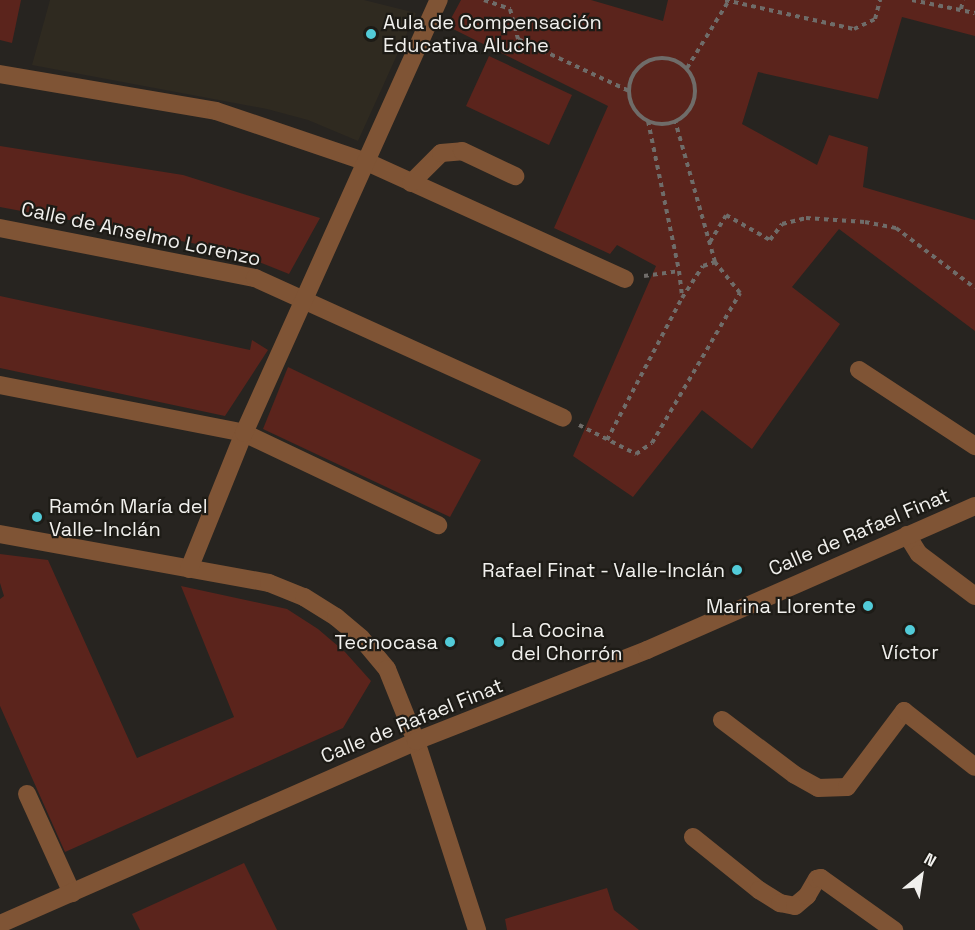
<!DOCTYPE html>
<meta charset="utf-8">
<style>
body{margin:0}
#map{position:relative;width:975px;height:930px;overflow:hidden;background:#272420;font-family:"Space Grotesk",sans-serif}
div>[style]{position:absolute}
.built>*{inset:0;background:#2f2a20}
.green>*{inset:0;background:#5b241c}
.path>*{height:4px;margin-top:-2px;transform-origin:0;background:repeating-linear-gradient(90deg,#6f6c69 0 4.5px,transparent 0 9px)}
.path>.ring{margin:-2px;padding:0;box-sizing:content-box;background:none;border:4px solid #6f6c69;border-radius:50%}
.minor>*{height:18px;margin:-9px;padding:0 9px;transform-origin:9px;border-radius:9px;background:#7f5435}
.dots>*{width:16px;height:16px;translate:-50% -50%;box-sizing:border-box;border:3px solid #1d1b16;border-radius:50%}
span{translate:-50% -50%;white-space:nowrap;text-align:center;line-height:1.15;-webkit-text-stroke:4.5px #1d1b16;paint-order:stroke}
.poi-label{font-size:20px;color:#f1f0ed}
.left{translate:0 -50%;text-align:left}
.right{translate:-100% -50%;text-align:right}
.street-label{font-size:20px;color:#f1f0ed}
.north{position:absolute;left:891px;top:846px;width:60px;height:60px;-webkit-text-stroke:4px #1d1b16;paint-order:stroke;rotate:30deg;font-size:16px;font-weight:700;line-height:24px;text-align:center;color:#f1f0ed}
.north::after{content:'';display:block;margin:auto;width:21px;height:27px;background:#f1f0ed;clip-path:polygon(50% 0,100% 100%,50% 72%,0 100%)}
</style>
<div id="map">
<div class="built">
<div style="clip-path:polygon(50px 0,364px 0,416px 13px,358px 141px,308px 120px,267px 109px,32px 65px)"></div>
</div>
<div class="green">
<div style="clip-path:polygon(0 0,21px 0,12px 43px,0 40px)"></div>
<div style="clip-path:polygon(461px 0,591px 0,663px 21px,668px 0,975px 0,975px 36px,902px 17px,878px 99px,758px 72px,742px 124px,817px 165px,829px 135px,868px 147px,863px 187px,975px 220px,975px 331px,839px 229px,792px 287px,840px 324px,752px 449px,702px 410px,633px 497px,573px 456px,656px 266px,617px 245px,610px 254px,554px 228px,608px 106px,447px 26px)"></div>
<div style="clip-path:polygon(489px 56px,572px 95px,549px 145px,466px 106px)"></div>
<div style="clip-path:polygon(0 146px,183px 175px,320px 218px,289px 274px,229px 250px,0 207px)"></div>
<div style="clip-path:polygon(0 296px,250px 350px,252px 340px,268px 350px,225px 416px,0 368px)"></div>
<div style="clip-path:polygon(288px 367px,481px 460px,450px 517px,263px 429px)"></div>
<div style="clip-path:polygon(0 554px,48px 560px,137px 758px,234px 717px,181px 586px,287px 609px,318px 629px,345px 652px,371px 681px,343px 728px,65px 852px,0 706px,0 599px,4px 596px,0 583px)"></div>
<div style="clip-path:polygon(244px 863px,277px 930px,140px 930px,132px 914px)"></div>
<div style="clip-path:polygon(607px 888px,614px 910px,639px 930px,507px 930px,505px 919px)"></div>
</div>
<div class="path">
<div style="left:484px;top:0;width:28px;rotate:19deg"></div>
<div style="left:510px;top:9px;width:31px;rotate:75deg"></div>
<div style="left:518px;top:39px;width:123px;rotate:25.1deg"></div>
<div style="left:725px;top:0;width:132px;rotate:12.7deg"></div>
<div style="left:854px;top:29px;width:23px;rotate:-25deg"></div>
<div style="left:875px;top:19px;width:20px;rotate:-75deg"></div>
<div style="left:912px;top:0;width:64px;rotate:11.7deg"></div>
<div style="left:961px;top:9px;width:9px;rotate:-77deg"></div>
<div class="ring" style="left:629px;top:58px;width:62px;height:62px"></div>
<div style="left:687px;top:68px;width:78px;rotate:-58.2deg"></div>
<div style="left:648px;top:121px;width:153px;rotate:78.3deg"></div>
<div style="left:679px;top:271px;width:26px;rotate:83deg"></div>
<div style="left:710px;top:242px;width:31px;rotate:-59deg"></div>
<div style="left:726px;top:215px;width:51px;rotate:29.6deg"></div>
<div style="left:770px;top:240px;width:20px;rotate:-53deg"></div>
<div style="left:782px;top:224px;width:25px;rotate:-14deg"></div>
<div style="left:806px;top:218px;width:59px;rotate:3.9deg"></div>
<div style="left:865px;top:222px;width:32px;rotate:11deg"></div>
<div style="left:896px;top:228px;width:99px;rotate:37.2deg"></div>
<div style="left:644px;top:276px;width:35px;rotate:-8deg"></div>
<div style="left:579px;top:425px;width:64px;rotate:27deg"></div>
<div style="left:636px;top:454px;width:19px;rotate:-35deg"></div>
<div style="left:652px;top:443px;width:174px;rotate:-59.6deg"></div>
<div style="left:740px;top:293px;width:40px;rotate:-129deg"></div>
<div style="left:715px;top:262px;width:147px;rotate:-105.8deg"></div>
<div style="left:607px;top:440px;width:161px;rotate:-62.2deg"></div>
<div style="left:682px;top:298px;width:38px;rotate:-57deg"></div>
<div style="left:703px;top:266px;width:13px;rotate:-18deg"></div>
</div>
<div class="minor">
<div style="left:0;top:74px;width:219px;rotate:9.7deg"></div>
<div style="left:216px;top:111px;width:159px;rotate:18.7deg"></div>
<div style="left:367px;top:162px;width:283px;rotate:24.4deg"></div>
<div style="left:411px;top:183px;width:42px;rotate:-45deg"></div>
<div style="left:441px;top:153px;width:21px;rotate:-5deg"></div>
<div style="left:462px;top:151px;width:59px;rotate:25.3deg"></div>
<div style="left:0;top:228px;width:260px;rotate:11.1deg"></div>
<div style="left:255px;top:278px;width:338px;rotate:24.4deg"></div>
<div style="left:859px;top:370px;width:139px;rotate:33.2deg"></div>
<div style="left:0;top:385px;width:249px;rotate:11.1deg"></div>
<div style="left:244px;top:433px;width:215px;rotate:25.4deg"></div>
<div style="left:0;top:534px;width:273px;rotate:10.3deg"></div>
<div style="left:269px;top:583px;width:38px;rotate:22deg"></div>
<div style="left:304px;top:597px;width:38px;rotate:32deg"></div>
<div style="left:336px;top:617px;width:33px;rotate:40deg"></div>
<div style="left:361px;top:638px;width:40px;rotate:50deg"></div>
<div style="left:387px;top:669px;width:78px;rotate:68.1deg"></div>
<div style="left:416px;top:741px;width:199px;rotate:72.1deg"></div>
<div style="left:907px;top:535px;width:22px;rotate:58deg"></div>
<div style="left:919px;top:554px;width:70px;rotate:36.9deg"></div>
<div style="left:189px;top:569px;width:147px;rotate:-68deg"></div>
<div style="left:244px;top:433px;width:475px;rotate:-65.8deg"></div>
<div style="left:722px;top:720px;width:91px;rotate:37deg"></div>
<div style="left:795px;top:775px;width:26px;rotate:29deg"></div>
<div style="left:818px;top:788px;width:29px;rotate:-2deg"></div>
<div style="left:847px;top:787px;width:95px;rotate:-53.1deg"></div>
<div style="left:904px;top:711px;width:90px;rotate:38.3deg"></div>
<div style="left:27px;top:794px;width:109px;rotate:65.6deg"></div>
<div style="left:693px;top:837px;width:85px;rotate:38.8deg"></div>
<div style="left:759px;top:890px;width:25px;rotate:32deg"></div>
<div style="left:780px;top:903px;width:15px;rotate:11deg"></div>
<div style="left:795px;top:906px;width:16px;rotate:-40deg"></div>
<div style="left:807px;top:896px;width:20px;rotate:-60deg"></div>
<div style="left:817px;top:879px;width:4px;rotate:-14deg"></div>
<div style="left:821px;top:878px;width:90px;rotate:35.5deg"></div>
<div style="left:0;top:924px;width:454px;rotate:-23.7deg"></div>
<div style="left:416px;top:741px;width:248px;rotate:-21.5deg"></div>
<div style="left:647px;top:650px;width:358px;rotate:-23.7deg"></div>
</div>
<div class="dots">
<div style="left:371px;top:34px;background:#52cbd8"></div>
<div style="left:37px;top:517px;background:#52cbd8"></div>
<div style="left:737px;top:570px;background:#52cbd8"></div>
<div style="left:868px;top:606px;background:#52cbd8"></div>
<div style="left:910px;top:630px;background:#52cbd8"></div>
<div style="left:450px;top:642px;background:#52cbd8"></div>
<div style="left:499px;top:642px;background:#52cbd8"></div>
</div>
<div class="poi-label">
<span class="left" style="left:383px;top:34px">Aula de Compensación<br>Educativa Aluche</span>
<span class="left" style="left:49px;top:518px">Ramón María del<br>Valle-Inclán</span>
<span class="right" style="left:725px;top:570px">Rafael Finat - Valle-Inclán</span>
<span class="right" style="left:856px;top:606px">Marina Llorente</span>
<span class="left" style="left:511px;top:642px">La Cocina<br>del Chorrón</span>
<span class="right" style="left:438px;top:642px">Tecnocasa</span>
<span style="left:910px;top:652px">Víctor</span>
</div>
<div class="street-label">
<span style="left:141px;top:234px;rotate:12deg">Calle de Anselmo Lorenzo</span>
<span style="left:859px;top:532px;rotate:-23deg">Calle de Rafael Finat</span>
<span style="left:412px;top:721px;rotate:-22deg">Calle de Rafael Finat</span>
</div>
<div class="north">N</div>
</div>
